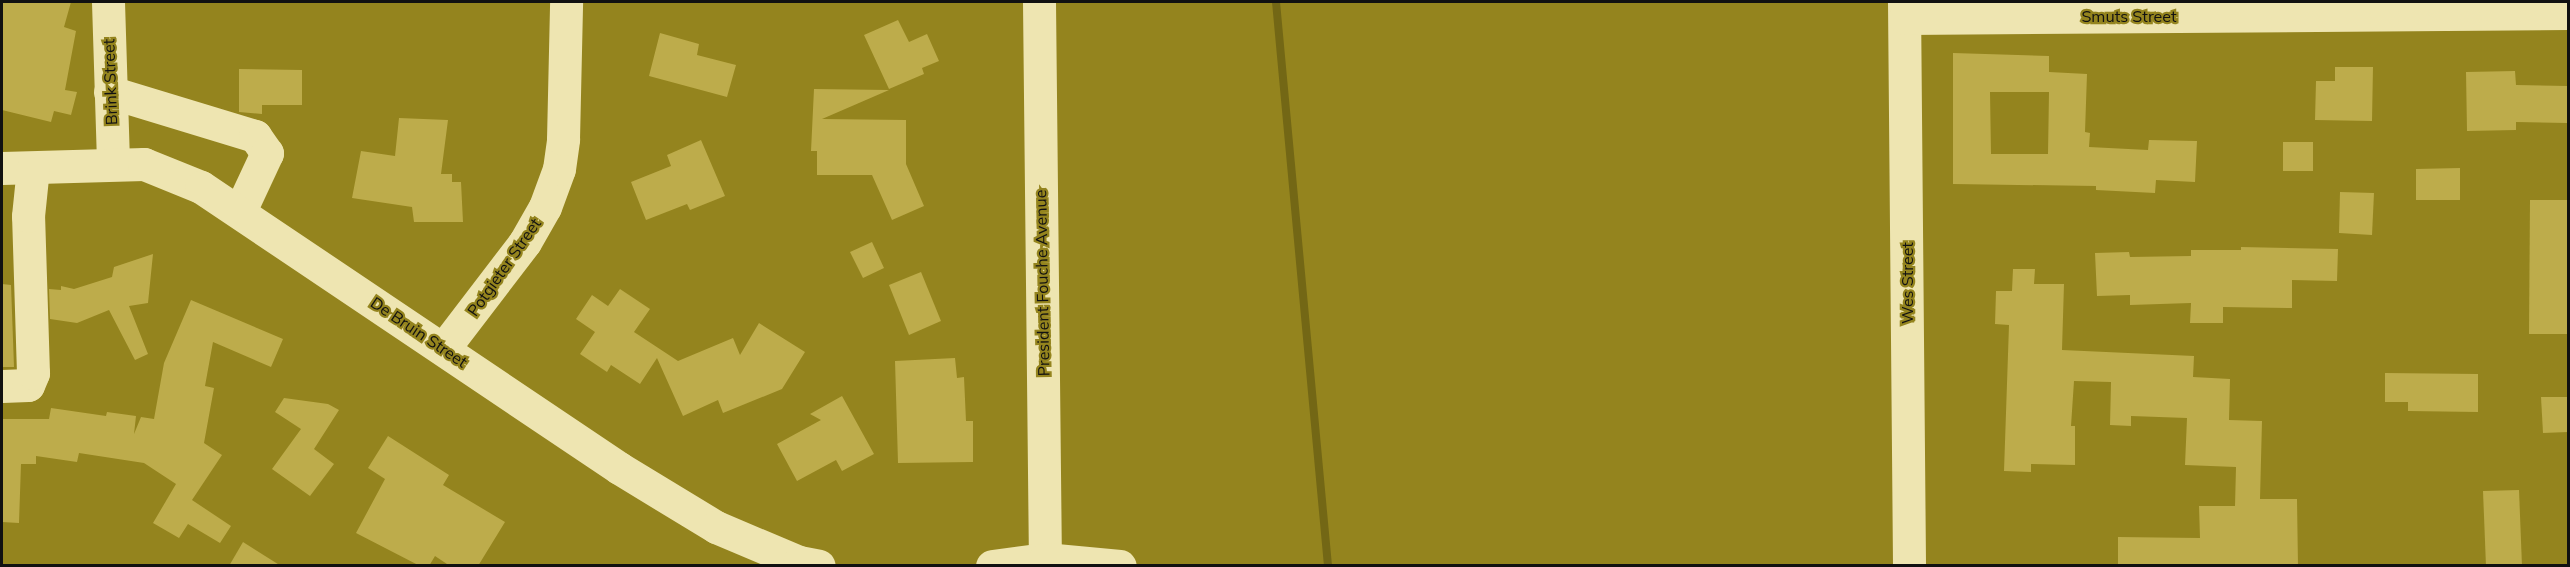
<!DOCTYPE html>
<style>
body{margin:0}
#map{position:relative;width:2570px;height:567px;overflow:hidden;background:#94841e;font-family:Mulish,sans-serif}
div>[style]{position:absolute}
.stream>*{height:8px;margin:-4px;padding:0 4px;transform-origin:4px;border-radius:4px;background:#736715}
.building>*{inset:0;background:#bdac4b}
.minor>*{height:33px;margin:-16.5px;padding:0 16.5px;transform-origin:16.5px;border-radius:16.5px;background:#eee5b1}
span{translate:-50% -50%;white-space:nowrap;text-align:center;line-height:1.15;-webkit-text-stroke:4.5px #94841e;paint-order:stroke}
.street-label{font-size:16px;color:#111}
.frame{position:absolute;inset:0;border:3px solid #111;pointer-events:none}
</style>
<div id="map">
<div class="stream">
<div style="left:1276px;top:2px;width:566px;rotate:84.73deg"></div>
</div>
<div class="building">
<div style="clip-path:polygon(2px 2px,71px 2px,64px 27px,76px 31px,65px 90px,77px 92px,71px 115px,54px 111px,51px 122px,2px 110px)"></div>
<div style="clip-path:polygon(898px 20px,909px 42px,927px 34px,939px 61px,922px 68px,924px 74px,889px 89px,864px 35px)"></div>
<div style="clip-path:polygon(660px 33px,699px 44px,697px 55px,736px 65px,727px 97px,649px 76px)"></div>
<div style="clip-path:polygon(evenodd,1953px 53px,2049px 56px,2049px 72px,2087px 74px,2085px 132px,2090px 133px,2089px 147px,2148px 150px,2149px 140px,2197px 141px,2195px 182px,2156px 180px,2155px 193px,2096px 190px,2096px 186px,1953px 184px,1953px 53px,1990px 92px,2049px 92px,2048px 154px,1991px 154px,1990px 92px)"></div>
<div style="clip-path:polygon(2335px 67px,2373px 67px,2372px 121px,2315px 120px,2316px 81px,2335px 81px)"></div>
<div style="clip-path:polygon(239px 69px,302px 70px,302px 105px,262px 105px,262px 114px,239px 112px)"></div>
<div style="clip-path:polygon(2515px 71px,2516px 85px,2568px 86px,2568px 123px,2516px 122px,2516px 130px,2467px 131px,2466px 72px)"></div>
<div style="clip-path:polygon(814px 89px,889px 90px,822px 119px,906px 120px,906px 164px,924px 206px,892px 220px,872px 175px,817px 175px,817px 151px,811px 151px)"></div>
<div style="clip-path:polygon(399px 118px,448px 120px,441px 174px,452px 174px,452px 182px,461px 182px,463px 222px,414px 222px,412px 207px,352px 198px,361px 151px,395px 156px)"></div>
<div style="clip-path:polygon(701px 140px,725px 196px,690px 210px,687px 204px,646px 220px,631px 182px,671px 166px,667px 155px)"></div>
<div style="clip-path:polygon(2283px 142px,2313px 142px,2313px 171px,2283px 171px)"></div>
<div style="clip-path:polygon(2460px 168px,2460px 200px,2416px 200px,2416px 169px)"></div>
<div style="clip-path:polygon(2340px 192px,2374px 193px,2372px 235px,2339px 233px)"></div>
<div style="clip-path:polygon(2530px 200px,2568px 200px,2568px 334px,2529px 334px)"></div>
<div style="clip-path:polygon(872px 242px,884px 268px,863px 278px,850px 252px)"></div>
<div style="clip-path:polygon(2241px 247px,2338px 249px,2337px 281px,2292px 280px,2292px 308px,2223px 307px,2223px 323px,2190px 323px,2191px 303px,2130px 305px,2130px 295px,2097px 296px,2095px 253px,2129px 252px,2130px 257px,2191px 256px,2191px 250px,2241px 250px)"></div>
<div style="clip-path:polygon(153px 254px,148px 303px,129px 306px,148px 354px,135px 360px,109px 310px,77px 323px,50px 319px,49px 289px,61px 290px,61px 286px,74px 289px,112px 277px,114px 267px)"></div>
<div style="clip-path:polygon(2013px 269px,2035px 269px,2034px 284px,2064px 284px,2062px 350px,2194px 356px,2193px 377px,2230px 379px,2229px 420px,2262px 421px,2260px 499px,2297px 499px,2298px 566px,2118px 566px,2118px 537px,2200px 538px,2199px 506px,2235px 506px,2236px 467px,2185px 465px,2187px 418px,2131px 416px,2131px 426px,2110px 425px,2111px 382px,2074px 381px,2071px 426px,2075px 426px,2075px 465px,2031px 464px,2031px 472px,2004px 471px,2009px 325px,1995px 324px,1996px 291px,2012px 291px)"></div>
<div style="clip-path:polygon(921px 272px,941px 321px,909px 335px,889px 285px)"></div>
<div style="clip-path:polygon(2px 284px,11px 285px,14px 367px,2px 367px)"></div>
<div style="clip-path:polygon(620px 289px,650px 309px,634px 332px,678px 361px,733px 338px,740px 355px,759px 323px,805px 352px,782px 389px,723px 413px,718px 400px,683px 416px,657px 358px,640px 384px,611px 365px,607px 372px,580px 354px,595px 332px,576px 319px,592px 295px,608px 306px)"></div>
<div style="clip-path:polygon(191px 300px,283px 339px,271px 367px,213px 342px,205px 386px,214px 388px,204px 443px,222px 455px,192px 500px,231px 526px,220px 543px,188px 524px,179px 538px,153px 523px,176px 484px,144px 463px,79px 453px,77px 462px,36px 456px,36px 464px,21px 464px,19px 523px,2px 522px,2px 419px,49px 419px,51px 408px,106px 416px,107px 412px,136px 416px,134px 434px,141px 417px,154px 419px,164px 363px)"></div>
<div style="clip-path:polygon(955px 358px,957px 378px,964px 377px,966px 421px,973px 421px,973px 462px,898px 463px,895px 361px)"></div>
<div style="clip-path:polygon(2385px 373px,2478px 374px,2478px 412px,2408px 411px,2408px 402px,2385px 402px)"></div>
<div style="clip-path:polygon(842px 396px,874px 454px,842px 471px,836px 460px,797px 481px,777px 444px,821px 420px,810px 414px)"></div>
<div style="clip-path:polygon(2541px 397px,2568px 397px,2568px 432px,2543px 433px)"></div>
<div style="clip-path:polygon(284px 398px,328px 404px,339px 410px,314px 449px,334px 464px,310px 496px,272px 469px,301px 429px,275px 412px)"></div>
<div style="clip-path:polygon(388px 436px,449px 475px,443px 485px,505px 522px,478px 566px,450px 566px,435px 556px,429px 566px,420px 566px,356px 533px,385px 479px,368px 468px)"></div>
<div style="clip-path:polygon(2519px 490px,2522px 566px,2486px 566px,2483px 491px)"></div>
<div style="clip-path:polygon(243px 542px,281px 566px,229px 566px)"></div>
</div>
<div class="minor">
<div style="left:108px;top:2px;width:160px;rotate:88.2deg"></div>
<div style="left:1039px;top:2px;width:564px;rotate:89.39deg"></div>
<div style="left:1904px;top:2px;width:564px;rotate:89.49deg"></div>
<div style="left:1905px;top:18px;width:663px;rotate:-0.43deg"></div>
<div style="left:110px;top:92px;width:152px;rotate:16.9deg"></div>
<div style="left:255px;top:136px;width:21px;rotate:55deg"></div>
<div style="left:267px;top:153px;width:64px;rotate:115deg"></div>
<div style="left:2px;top:168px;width:142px;rotate:-1.6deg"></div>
<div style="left:144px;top:164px;width:61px;rotate:22deg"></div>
<div style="left:201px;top:187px;width:504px;rotate:33.91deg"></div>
<div style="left:619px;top:468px;width:114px;rotate:31.3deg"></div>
<div style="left:716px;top:527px;width:90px;rotate:22.9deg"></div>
<div style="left:799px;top:562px;width:20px;rotate:11deg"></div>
<div style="left:444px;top:348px;width:133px;rotate:-52.6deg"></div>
<div style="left:525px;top:242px;width:40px;rotate:-60.3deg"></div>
<div style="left:545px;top:207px;width:40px;rotate:-69.8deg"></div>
<div style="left:559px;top:169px;width:30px;rotate:-82deg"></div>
<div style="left:563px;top:139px;width:137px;rotate:-88.7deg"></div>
<div style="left:2px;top:386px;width:26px;rotate:-2deg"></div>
<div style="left:28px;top:385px;width:13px;rotate:-67deg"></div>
<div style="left:33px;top:373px;width:157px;rotate:-91.8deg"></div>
<div style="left:28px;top:216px;width:48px;rotate:-84.1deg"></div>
<div style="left:992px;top:566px;width:53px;rotate:-7.5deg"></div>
<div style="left:1045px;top:559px;width:75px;rotate:5.3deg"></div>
</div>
<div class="street-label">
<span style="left:2129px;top:16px">Smuts Street</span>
<span style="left:110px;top:82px;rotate:-92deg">Brink Street</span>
<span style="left:504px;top:267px;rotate:-55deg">Potgieter Street</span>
<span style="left:1042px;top:283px;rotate:-91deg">President Fouche Avenue</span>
<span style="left:1907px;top:283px;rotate:-90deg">Wes Street</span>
<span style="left:419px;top:332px;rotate:34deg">De Bruin Street</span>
</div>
<div class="frame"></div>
</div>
